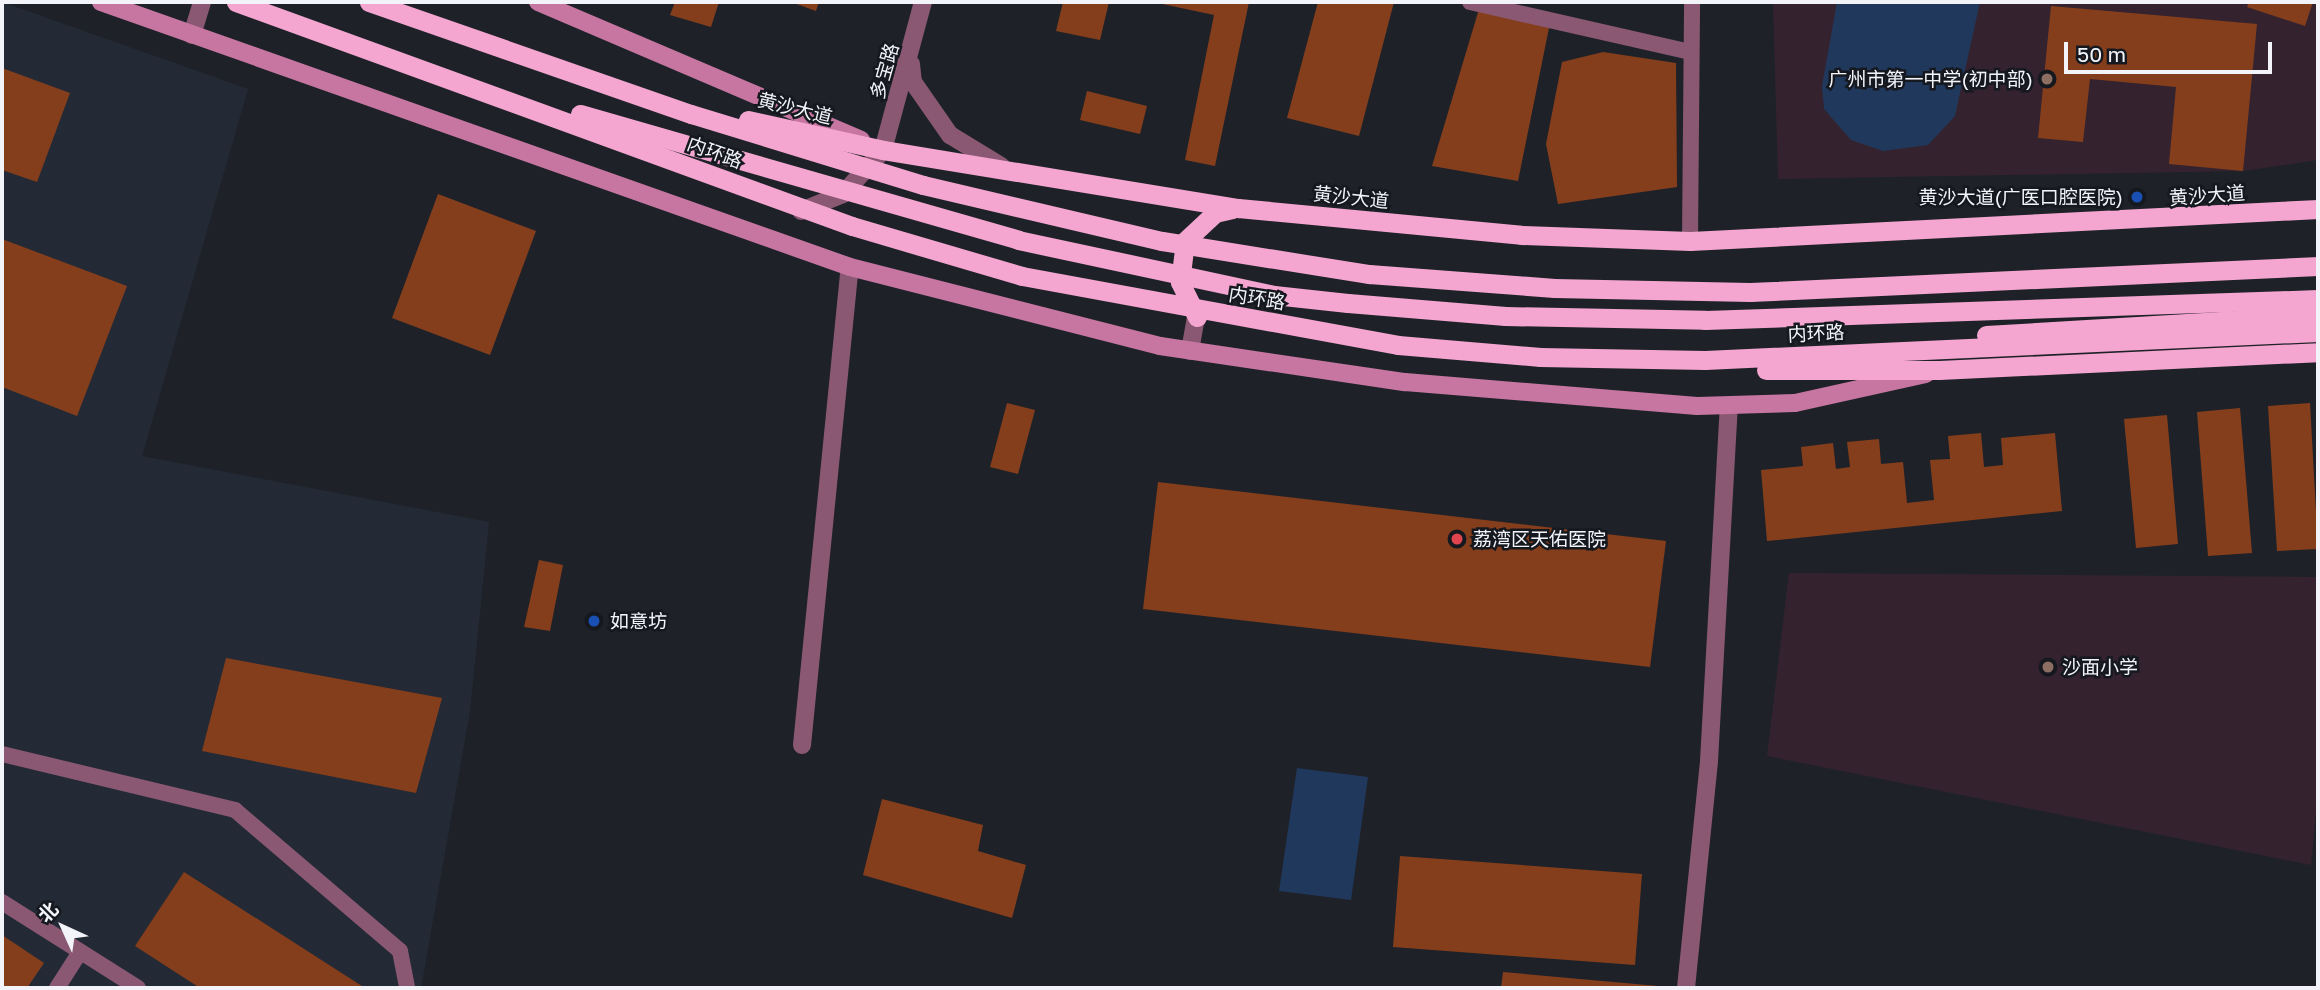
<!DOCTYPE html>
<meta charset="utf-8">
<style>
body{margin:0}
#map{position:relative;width:2320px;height:990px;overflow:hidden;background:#1e2228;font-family:"Golos Text","Noto Sans SC",sans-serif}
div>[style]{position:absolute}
.built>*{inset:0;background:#232a35}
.education>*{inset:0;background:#34232e}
.green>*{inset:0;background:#20385c}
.building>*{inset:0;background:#853e1c}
.service>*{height:16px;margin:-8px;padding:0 8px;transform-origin:8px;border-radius:8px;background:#8a5873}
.minor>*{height:18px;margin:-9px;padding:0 9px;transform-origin:9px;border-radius:9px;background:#8a5873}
.tertiary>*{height:18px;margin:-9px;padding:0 9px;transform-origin:9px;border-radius:9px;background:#8a5873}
.secondary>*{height:18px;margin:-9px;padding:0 9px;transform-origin:9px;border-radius:9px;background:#c676a1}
.trunk>*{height:19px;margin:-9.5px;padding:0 9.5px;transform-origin:9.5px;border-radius:9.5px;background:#f4a6d0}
.dots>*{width:19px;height:19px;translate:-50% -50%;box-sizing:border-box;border:4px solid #15191f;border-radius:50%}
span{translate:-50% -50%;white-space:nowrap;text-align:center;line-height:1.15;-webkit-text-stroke:5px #15191f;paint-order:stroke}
.street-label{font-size:19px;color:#f2f4f9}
.poi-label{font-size:19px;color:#f2f4f9}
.right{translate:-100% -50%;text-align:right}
.left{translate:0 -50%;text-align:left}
.frame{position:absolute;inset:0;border:4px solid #f2f4f9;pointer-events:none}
.north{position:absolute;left:28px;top:892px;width:70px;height:70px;-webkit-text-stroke:5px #15191f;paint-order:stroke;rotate:315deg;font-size:19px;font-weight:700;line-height:28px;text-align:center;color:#f2f4f9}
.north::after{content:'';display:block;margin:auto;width:24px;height:32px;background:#f2f4f9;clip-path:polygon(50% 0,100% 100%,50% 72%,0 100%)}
.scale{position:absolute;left:2064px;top:42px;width:208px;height:32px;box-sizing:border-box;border:4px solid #f2f4f9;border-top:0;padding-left:9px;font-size:21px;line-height:24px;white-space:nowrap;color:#f2f4f9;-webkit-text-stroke:5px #15191f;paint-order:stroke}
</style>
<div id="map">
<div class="built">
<div style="clip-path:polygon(2px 2px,248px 89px,142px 456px,489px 522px,470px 711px,421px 988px,2px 988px)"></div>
</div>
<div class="education">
<div style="clip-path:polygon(1773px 2px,2318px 2px,2318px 160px,2243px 171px,1778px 179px)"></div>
<div style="clip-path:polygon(1789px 573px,2318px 577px,2318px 792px,2311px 865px,1767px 756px)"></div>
</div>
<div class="green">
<div style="clip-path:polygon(1837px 2px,1980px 2px,1955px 116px,1928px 145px,1883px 151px,1851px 140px,1824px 109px,1822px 86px)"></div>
<div style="clip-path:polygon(1297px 768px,1368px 777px,1351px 900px,1279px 891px)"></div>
</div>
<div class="building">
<div style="clip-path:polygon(675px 2px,719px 2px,711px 27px,670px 15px)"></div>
<div style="clip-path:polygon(791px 2px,819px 2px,816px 11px)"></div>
<div style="clip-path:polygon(1063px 2px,1109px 2px,1100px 40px,1056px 31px)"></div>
<div style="clip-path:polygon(1153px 2px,1249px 2px,1215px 166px,1185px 160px,1214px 15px)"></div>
<div style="clip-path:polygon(1318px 2px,1394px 2px,1359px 136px,1287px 118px)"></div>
<div style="clip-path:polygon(2249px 2px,2313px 2px,2305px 26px,2247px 7px)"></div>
<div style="clip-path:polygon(2051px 6px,2257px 24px,2243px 171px,2169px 164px,2176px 87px,2090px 79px,2083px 142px,2038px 138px)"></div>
<div style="clip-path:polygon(1479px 9px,1550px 23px,1518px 181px,1432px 166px)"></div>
<div style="clip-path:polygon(1603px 52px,1676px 63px,1677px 187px,1558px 204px,1546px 144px,1562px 62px)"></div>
<div style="clip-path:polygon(2px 68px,70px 93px,37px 182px,2px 170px)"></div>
<div style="clip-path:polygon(1087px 91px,1147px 106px,1140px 134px,1080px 120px)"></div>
<div style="clip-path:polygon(438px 194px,536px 231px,490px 355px,392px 318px)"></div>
<div style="clip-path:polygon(2px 239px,127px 286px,77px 416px,2px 387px)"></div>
<div style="clip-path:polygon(1007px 403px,1035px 410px,1018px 474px,990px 467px)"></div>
<div style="clip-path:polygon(2310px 403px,2318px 549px,2277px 551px,2268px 406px)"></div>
<div style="clip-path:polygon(2240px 408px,2252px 553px,2208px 556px,2197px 412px)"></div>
<div style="clip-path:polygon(2167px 415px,2178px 544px,2136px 548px,2124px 419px)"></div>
<div style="clip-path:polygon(1981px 433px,1984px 467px,2003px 465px,2001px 438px,2055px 433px,2062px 511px,1767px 541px,1761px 470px,1803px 466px,1801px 447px,1833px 443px,1836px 469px,1850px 467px,1847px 442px,1879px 439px,1881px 464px,1903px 462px,1907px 503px,1934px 500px,1930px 460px,1950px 459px,1948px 436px)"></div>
<div style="clip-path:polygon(1158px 482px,1666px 541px,1650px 667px,1143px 609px)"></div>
<div style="clip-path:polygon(539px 560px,563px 565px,550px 631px,524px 627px)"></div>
<div style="clip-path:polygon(226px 658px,442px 698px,416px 793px,202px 751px)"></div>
<div style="clip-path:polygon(882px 799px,983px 825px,978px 851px,1026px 865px,1012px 918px,863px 875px)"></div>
<div style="clip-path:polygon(1400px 856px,1642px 874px,1635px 965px,1393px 947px)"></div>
<div style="clip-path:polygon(184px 872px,365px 988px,200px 988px,135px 946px)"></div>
<div style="clip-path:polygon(2px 935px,44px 963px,27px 988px,2px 988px)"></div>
<div style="clip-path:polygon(1503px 972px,1658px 986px,1658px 988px,1501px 988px)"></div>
</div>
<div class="service">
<div style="left:1470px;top:2px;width:226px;rotate:12.8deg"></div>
<div style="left:1690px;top:241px;width:239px;rotate:-89.5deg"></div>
<div style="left:2px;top:754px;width:240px;rotate:13.5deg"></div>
<div style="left:235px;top:810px;width:217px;rotate:40.5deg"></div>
<div style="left:400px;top:951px;width:38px;rotate:79deg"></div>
<div style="left:2px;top:902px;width:161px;rotate:32.3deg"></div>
<div style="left:57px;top:988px;width:43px;rotate:-57.4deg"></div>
</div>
<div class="minor">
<div style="left:192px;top:35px;width:34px;rotate:-73deg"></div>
<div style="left:1190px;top:351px;width:36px;rotate:-80deg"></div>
<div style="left:802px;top:745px;width:480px;rotate:-84.3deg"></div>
<div style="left:1686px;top:988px;width:228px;rotate:-84.2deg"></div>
<div style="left:1709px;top:761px;width:355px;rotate:-86.8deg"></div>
</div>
<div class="tertiary">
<div style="left:911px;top:64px;width:18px;rotate:84deg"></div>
<div style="left:913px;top:82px;width:65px;rotate:55.1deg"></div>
<div style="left:950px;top:135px;width:60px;rotate:31.3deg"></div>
<div style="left:801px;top:211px;width:45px;rotate:-22deg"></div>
<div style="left:843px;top:194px;width:59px;rotate:-47.7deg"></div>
<div style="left:883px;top:150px;width:153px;rotate:-74.9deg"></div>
</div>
<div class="secondary">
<div style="left:101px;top:2px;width:794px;rotate:19.48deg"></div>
<div style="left:850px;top:267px;width:320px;rotate:14.3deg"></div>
<div style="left:1160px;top:346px;width:248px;rotate:8.4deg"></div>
<div style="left:1405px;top:382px;width:293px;rotate:4.7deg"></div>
<div style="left:1697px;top:406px;width:98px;rotate:-1.8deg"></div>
<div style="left:1795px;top:403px;width:134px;rotate:-12.5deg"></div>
<div style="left:538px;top:2px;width:351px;rotate:23.1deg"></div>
</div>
<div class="trunk">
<div style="left:236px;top:2px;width:655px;rotate:19.98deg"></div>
<div style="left:852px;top:226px;width:177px;rotate:16.4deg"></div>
<div style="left:1022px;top:276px;width:382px;rotate:10.4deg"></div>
<div style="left:1398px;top:345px;width:143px;rotate:4.8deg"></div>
<div style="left:1540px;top:357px;width:165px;rotate:1deg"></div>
<div style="left:1705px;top:360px;width:614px;rotate:-2.62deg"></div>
<div style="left:369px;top:2px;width:341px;rotate:19.2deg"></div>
<div style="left:691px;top:114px;width:243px;rotate:17deg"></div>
<div style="left:923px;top:185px;width:245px;rotate:13.2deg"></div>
<div style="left:1162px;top:241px;width:210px;rotate:9.1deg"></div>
<div style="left:1369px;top:274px;width:186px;rotate:4.3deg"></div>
<div style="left:1554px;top:288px;width:196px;rotate:1.2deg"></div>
<div style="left:1750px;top:292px;width:569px;rotate:-2.62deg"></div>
<div style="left:580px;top:114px;width:456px;rotate:16deg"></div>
<div style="left:1018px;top:240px;width:262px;rotate:12.1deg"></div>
<div style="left:1274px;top:295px;width:74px;rotate:6.2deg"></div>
<div style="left:1348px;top:303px;width:158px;rotate:4.7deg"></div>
<div style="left:1505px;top:316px;width:200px;rotate:1.1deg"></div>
<div style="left:1705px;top:320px;width:613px;rotate:-1.96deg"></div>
<div style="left:748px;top:120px;width:138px;rotate:12.5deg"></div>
<div style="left:883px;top:150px;width:360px;rotate:9.3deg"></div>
<div style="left:1238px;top:208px;width:284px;rotate:5.4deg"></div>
<div style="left:1521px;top:235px;width:169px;rotate:2deg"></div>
<div style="left:1690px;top:241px;width:629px;rotate:-2.92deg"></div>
<div style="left:1197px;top:317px;width:39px;rotate:-116deg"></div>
<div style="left:1180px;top:282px;width:41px;rotate:-83deg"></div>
<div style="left:1185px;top:241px;width:41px;rotate:-43deg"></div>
<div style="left:1215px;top:213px;width:18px;rotate:-13deg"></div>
<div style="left:1986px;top:335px;width:333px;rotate:-3.4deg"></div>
<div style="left:1766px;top:370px;width:173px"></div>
<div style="left:1939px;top:370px;width:379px;rotate:-2.7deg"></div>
</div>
<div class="dots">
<div style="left:2047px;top:79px;background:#8d6e63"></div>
<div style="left:2137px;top:197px;background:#1a4fb4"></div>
<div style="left:1457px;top:539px;background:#e0444e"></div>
<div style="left:594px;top:621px;background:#1a4fb4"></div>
<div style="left:2048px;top:667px;background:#8d6e63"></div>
</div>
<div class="street-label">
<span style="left:884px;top:71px;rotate:-74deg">多宝路</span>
<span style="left:795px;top:108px;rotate:14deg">黄沙大道</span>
<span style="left:715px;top:152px;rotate:20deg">内环路</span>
<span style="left:2207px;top:195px;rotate:-4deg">黄沙大道</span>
<span style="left:1351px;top:197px;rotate:6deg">黄沙大道</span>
<span style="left:1257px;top:298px;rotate:9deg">内环路</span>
<span style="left:1816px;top:333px;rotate:-3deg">内环路</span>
</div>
<div class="poi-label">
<span class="right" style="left:2033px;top:79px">广州市第一中学(初中部)</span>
<span class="right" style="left:2123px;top:197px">黄沙大道(广医口腔医院)</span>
<span class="left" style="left:1473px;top:539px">荔湾区天佑医院</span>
<span class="left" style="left:610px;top:621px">如意坊</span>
<span class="left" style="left:2062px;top:667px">沙面小学</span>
</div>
<div class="frame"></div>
<div class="north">北</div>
<div class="scale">50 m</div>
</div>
